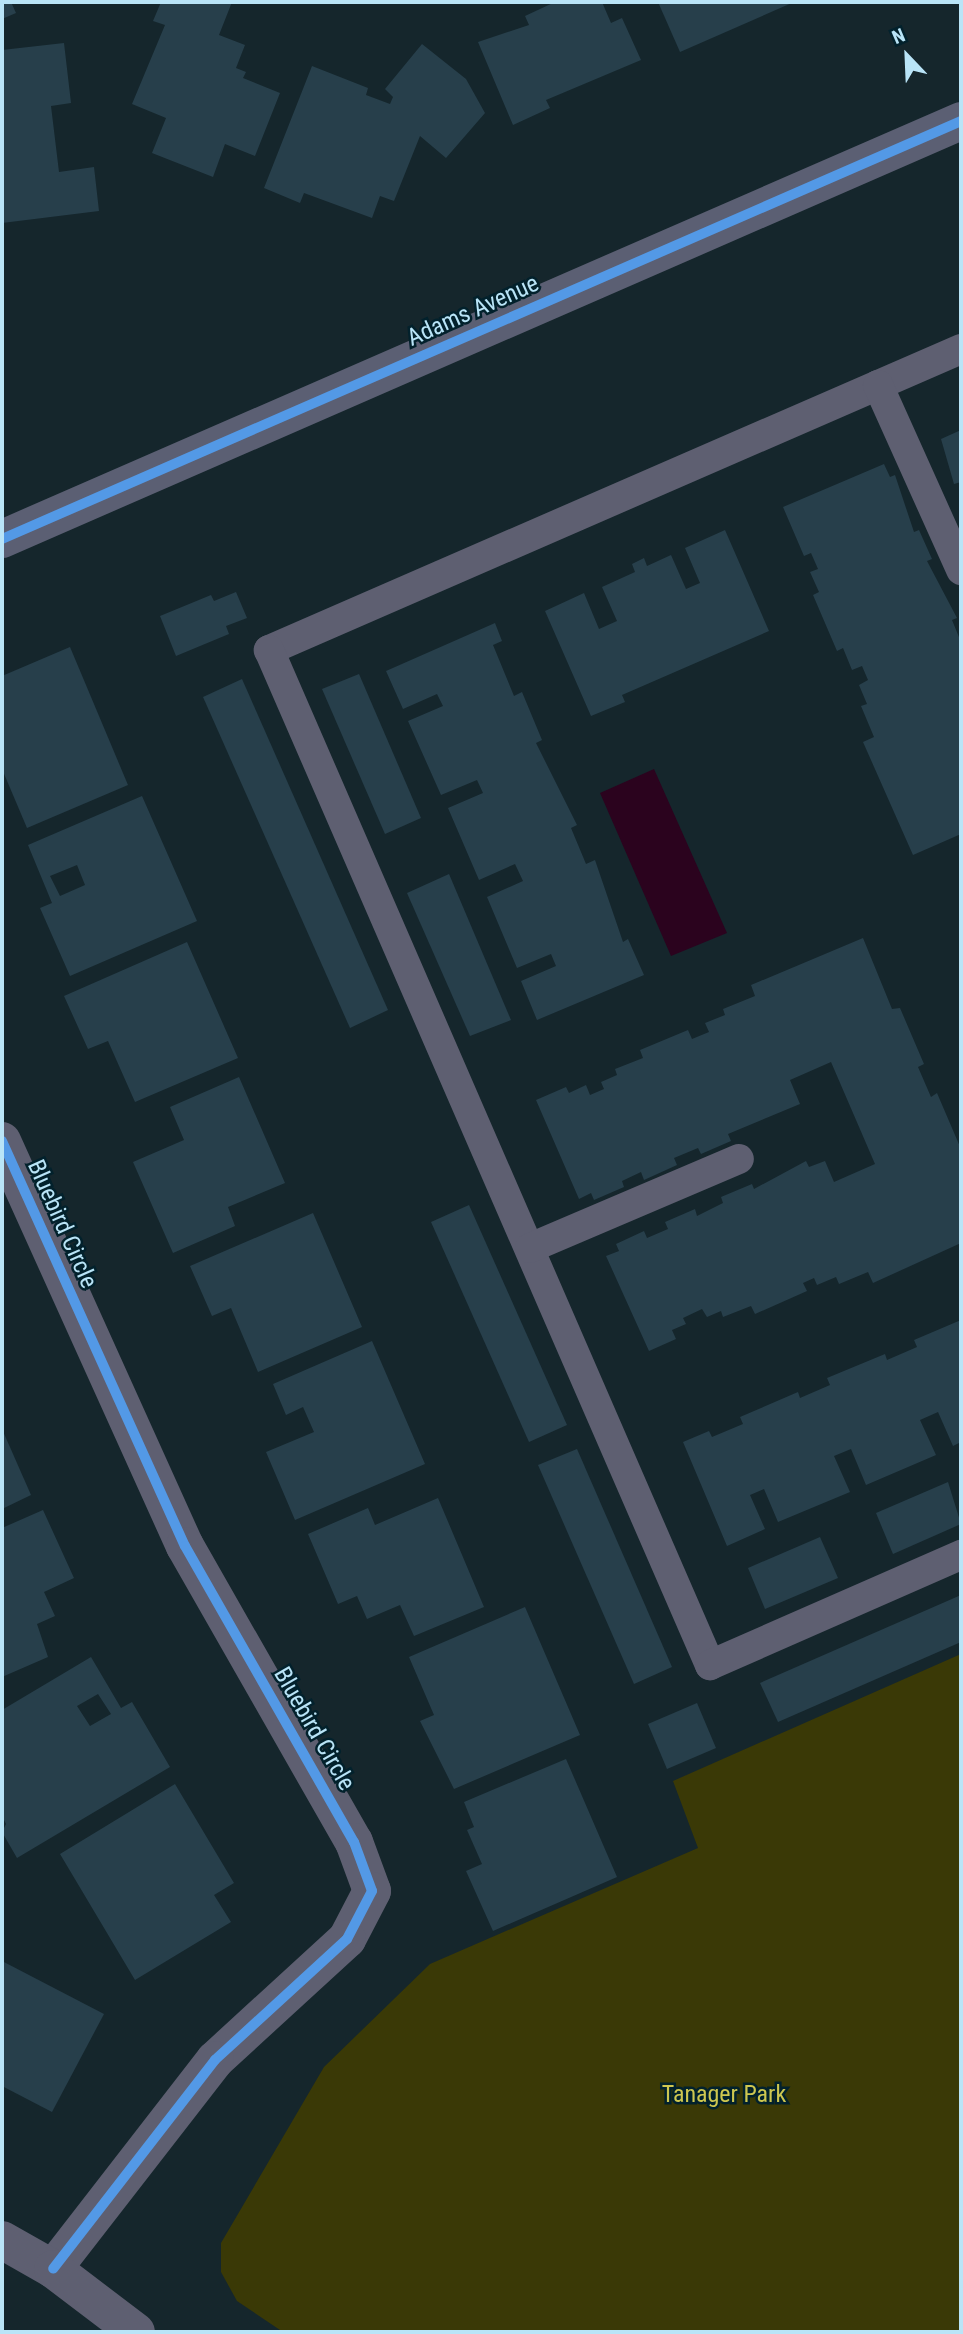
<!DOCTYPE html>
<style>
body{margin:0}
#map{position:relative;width:963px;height:2334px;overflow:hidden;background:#15262c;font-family:"Roboto Condensed",sans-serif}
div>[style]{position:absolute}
.green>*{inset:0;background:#3a3906}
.water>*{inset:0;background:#2b031e}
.building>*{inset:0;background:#273f4b}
.lane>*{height:30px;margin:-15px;padding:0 15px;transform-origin:15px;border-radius:15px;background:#5e5f71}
.street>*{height:38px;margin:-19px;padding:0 19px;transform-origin:19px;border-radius:19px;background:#5e5f71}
.primary>*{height:38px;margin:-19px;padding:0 19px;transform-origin:19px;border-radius:19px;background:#5b5f73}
.cycleway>*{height:10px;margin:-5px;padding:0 5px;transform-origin:5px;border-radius:5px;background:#5399e6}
span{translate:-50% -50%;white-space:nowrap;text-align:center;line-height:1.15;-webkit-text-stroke:5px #02212c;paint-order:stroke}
.street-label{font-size:24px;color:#b9e4f7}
.park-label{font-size:24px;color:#cec750}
.frame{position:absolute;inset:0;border:4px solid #b9e4f7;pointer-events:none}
.north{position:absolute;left:872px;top:21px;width:70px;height:70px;-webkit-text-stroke:5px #02212c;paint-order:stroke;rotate:337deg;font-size:19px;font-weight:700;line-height:28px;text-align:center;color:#b9e4f7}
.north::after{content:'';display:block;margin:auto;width:24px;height:32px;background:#b9e4f7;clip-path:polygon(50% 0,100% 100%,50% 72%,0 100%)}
</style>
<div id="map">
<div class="green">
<div style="clip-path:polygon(961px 1654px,961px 2332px,283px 2332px,237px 2301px,221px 2272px,221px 2243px,324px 2067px,430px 1964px,698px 1848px,673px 1781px)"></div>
</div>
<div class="water">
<div style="clip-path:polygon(654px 769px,727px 933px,671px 956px,600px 793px)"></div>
</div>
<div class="building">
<div style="clip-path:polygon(2px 2px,11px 2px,16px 13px,2px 19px)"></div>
<div style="clip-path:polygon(161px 2px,232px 2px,219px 35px,245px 45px,236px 68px,246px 72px,243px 78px,280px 93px,255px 156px,225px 144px,213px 177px,152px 153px,166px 118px,132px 104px,165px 25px,153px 21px)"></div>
<div style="clip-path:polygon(555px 2px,602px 2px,611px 23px,622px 18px,641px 60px,546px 100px,550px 108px,513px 125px,478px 42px,529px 25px,525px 16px)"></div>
<div style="clip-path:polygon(658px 2px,794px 2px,680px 52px)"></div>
<div style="clip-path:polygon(64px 43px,71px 103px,51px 106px,59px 172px,94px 167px,99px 211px,2px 223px,2px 50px)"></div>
<div style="clip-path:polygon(422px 44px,466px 79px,485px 113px,446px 158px,420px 136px,394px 201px,380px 196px,372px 218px,304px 193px,300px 203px,264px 188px,312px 66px,368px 88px,366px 95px,390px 104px,393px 97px,385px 89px)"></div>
<div style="clip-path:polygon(961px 430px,961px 482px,954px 484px,941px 439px)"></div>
<div style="clip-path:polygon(884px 464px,890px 477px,895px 475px,914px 532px,919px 530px,932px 559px,927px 561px,957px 618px,952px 620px,961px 642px,961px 834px,913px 855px,863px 742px,874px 737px,861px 706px,867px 704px,859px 685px,868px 680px,862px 666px,852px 670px,843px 648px,837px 651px,813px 595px,819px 592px,810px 572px,818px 569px,811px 553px,804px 556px,783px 507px)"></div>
<div style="clip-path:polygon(725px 530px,769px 631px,622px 695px,625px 702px,591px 716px,545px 611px,584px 593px,599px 629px,617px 621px,602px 587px,635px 572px,632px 564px,644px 558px,647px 566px,671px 555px,686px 589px,700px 583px,685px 548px)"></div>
<div style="clip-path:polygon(236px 592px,247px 618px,226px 626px,229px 634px,176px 656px,160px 616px,211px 595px,214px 601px)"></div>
<div style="clip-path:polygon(495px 623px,502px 641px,493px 645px,514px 696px,522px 692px,542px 740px,536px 743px,577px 825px,571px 828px,586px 864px,595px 860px,623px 942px,628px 939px,644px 975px,537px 1020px,521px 981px,556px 966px,551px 954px,517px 968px,487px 897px,523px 881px,515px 864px,479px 880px,448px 808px,483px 793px,477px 780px,441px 795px,408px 721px,443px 706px,437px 694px,403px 709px,386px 671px)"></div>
<div style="clip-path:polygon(70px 647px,128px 785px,27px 828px,2px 769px,2px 676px)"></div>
<div style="clip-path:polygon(359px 674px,421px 818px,385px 834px,322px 689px)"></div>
<div style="clip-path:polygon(242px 679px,388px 1010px,350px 1028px,203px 697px)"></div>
<div style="clip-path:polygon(evenodd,142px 796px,197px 921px,70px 976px,40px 908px,52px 903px,28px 845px,142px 796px,77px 865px,85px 885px,60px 896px,50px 876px,77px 865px)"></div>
<div style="clip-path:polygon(449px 874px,511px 1020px,470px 1036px,407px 893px)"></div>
<div style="clip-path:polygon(863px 938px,892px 1009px,900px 1008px,924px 1064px,918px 1067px,931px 1097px,937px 1093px,961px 1149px,961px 1243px,873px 1283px,868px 1272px,839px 1284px,836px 1277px,817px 1285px,814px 1278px,803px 1283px,807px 1291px,755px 1314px,751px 1306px,723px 1317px,721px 1311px,707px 1317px,702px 1309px,683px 1318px,686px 1324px,672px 1330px,676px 1339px,649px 1351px,606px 1256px,619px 1251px,616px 1244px,644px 1231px,647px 1238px,668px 1229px,665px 1222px,695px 1209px,697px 1216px,723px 1203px,721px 1197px,752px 1184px,754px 1189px,806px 1161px,809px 1167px,825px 1161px,834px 1182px,875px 1164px,831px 1062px,790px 1080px,800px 1104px,728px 1134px,731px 1141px,701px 1154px,698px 1148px,674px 1158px,677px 1165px,644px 1180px,641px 1172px,622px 1181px,624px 1187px,594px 1200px,591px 1193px,579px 1199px,536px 1100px,566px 1087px,569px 1093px,586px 1085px,590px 1095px,604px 1089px,601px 1082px,617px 1075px,615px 1069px,643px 1058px,640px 1050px,688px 1030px,692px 1039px,709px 1032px,705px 1023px,725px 1015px,723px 1009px,755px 996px,751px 985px)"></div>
<div style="clip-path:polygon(187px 942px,238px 1058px,135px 1102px,108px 1041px,88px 1049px,64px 996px)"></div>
<div style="clip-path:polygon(239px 1077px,285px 1183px,228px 1207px,235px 1226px,173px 1253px,133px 1162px,184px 1140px,170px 1107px)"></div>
<div style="clip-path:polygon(469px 1205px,567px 1425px,529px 1442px,431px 1222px)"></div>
<div style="clip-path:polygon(313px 1213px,362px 1327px,258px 1372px,231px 1308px,212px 1316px,190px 1266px)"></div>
<div style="clip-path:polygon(961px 1320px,961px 1442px,953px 1446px,938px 1412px,920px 1420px,936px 1455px,866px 1485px,851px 1449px,834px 1456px,850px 1492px,778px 1522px,764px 1489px,750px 1495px,765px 1529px,727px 1546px,683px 1442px,709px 1431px,712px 1437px,743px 1424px,740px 1417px,798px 1392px,800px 1398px,830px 1385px,827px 1378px,885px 1354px,887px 1360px,917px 1347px,914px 1340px)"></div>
<div style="clip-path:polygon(372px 1341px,425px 1464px,295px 1520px,266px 1452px,314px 1432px,303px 1407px,286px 1415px,273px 1384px)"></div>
<div style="clip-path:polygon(2px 1429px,31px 1495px,2px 1509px)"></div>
<div style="clip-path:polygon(577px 1449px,672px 1667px,634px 1684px,538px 1465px)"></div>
<div style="clip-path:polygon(948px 1482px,961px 1524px,893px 1554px,876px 1513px)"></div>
<div style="clip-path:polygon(438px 1498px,484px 1607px,414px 1636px,400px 1605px,367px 1619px,357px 1596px,338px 1604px,308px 1534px,368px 1508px,375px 1525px)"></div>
<div style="clip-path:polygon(43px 1510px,74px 1578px,44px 1592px,55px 1616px,37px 1624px,48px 1657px,2px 1677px,2px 1528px)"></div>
<div style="clip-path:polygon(820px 1537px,838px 1578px,765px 1609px,748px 1568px)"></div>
<div style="clip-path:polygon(961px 1595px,961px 1642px,778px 1722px,760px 1683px)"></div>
<div style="clip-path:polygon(525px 1607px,580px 1735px,454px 1789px,420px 1721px,434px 1715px,409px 1657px)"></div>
<div style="clip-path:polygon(evenodd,91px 1657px,121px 1708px,132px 1702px,170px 1767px,17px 1858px,2px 1832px,6px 1824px,2px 1816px,2px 1710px,91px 1657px,98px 1694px,111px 1714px,90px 1726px,77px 1706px,98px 1694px)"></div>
<div style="clip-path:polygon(697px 1703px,716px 1748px,667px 1769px,648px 1724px)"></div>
<div style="clip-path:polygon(566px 1759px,617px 1877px,493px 1931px,466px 1871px,482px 1864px,467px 1830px,474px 1827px,464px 1802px)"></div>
<div style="clip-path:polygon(175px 1784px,234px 1883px,214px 1895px,231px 1922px,135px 1980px,60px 1854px)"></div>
<div style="clip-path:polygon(2px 1961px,104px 2014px,52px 2112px,2px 2086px)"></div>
</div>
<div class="lane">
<div style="left:961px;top:349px;width:755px;rotate:156.49deg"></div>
<div style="left:269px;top:650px;width:1107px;rotate:66.52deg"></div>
<div style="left:710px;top:1665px;width:274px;rotate:-23.7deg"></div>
<div style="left:878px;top:385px;width:203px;rotate:65.8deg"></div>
<div style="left:530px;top:1248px;width:227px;rotate:-23.1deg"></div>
</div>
<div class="street">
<div style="left:2px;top:1141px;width:444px;rotate:65.7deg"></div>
<div style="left:185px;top:1546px;width:341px;rotate:60.3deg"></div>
<div style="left:354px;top:1842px;width:52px;rotate:69.8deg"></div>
<div style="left:372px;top:1891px;width:54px;rotate:117.5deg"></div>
<div style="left:347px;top:1939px;width:179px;rotate:137.5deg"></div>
<div style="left:215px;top:2060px;width:264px;rotate:127.8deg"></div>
<div style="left:2px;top:2240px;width:59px;rotate:29.6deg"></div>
<div style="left:53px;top:2269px;width:104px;rotate:37.2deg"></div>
</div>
<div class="primary">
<div style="left:2px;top:539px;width:1046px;rotate:-23.55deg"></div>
</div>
<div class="cycleway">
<div style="left:2px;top:539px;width:1046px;rotate:-23.55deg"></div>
<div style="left:2px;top:1141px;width:444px;rotate:65.7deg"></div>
<div style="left:185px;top:1546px;width:341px;rotate:60.3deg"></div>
<div style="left:354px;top:1842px;width:52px;rotate:69.8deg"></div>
<div style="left:372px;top:1891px;width:54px;rotate:117.5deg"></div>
<div style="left:347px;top:1939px;width:179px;rotate:137.5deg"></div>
<div style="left:215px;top:2060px;width:264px;rotate:127.8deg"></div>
</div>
<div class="street-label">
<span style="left:473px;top:311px;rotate:-24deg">Adams Avenue</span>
<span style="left:62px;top:1224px;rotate:66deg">Bluebird Circle</span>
<span style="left:314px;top:1729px;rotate:60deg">Bluebird Circle</span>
</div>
<div class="park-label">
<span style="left:724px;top:2095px">Tanager Park</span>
</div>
<div class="frame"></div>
<div class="north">N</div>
</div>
